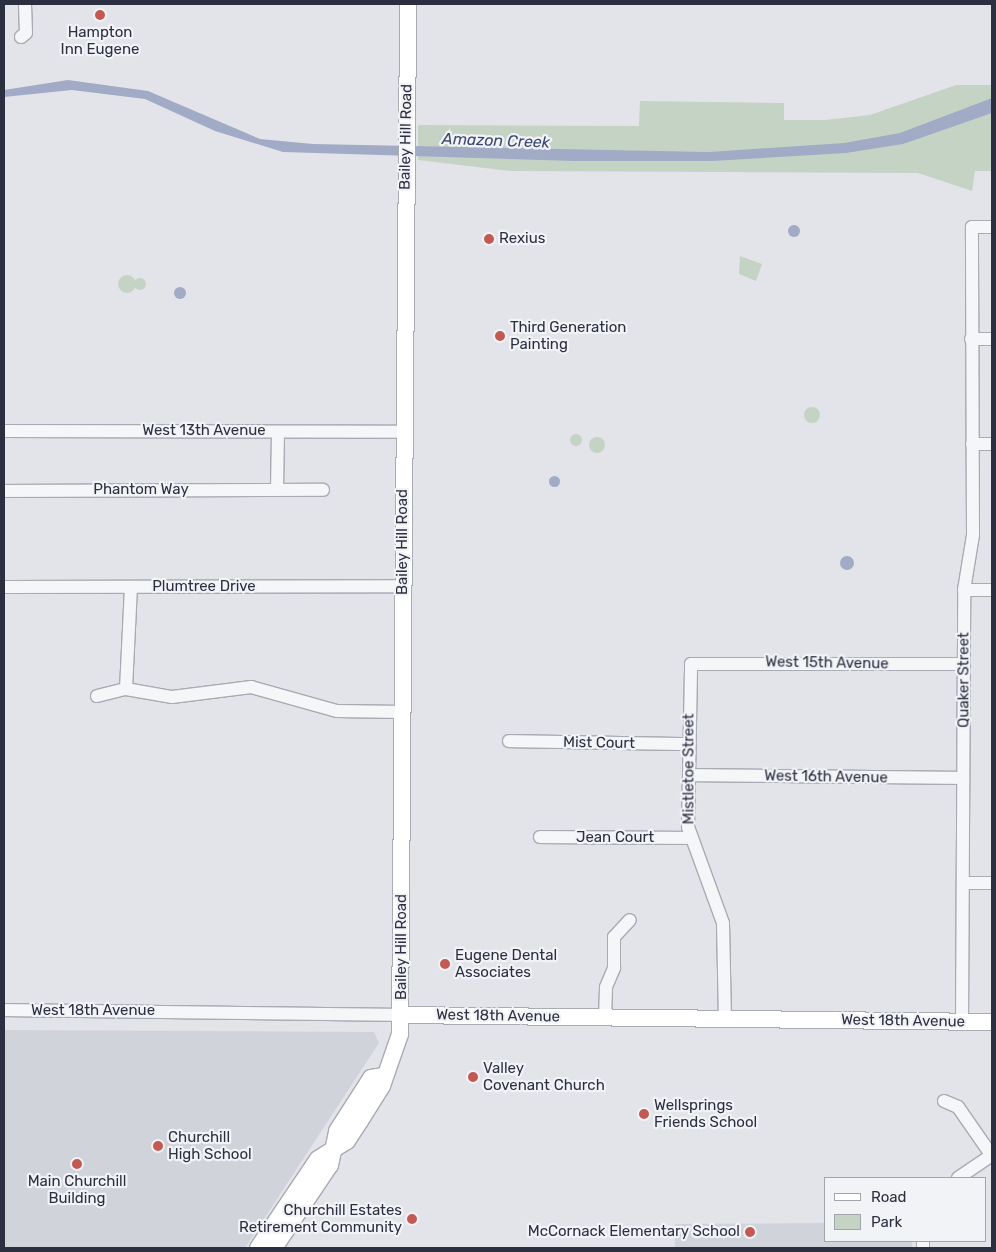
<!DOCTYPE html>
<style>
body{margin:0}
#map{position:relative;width:996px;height:1252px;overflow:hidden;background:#e3e4ea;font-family:Rubik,sans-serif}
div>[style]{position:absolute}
.built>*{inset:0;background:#d1d3db}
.green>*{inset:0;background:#c5d3c4}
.round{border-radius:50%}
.water>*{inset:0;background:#a1abc6}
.roads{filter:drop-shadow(1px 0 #a8aab4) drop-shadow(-1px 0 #a8aab4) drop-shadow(0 1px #a8aab4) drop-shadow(0 -1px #a8aab4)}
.minor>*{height:12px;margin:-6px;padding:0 6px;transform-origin:6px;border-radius:6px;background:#f5f6f8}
.major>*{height:16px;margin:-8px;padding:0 8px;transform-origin:8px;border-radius:8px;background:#fff}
.dots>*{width:14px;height:14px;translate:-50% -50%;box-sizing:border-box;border:2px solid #f2f3f7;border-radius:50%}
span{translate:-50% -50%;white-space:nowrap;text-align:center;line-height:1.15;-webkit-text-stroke:4.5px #f2f3f7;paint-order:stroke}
.poi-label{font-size:15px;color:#2c2f40}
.left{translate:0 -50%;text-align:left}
.right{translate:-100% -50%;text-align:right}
.street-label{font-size:15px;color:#2c2f40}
.water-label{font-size:16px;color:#394771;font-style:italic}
.frame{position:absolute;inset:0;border:5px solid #2c2f40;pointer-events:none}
.legend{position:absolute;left:824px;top:1177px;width:162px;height:65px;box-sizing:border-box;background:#f2f3f7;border:1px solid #a3a5ae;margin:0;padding:6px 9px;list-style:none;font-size:15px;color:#2c2f40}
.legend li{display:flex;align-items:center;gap:10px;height:25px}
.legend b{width:25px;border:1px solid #a3a5ae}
</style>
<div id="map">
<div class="built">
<div style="clip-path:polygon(4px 1030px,374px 1032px,379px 1043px,245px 1248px,4px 1248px)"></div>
<div style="clip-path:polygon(825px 1223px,825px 1241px,912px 1241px,912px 1248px,675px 1248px,675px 1224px)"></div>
</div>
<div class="green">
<div style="clip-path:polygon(956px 85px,992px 85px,992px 171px,975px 171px,972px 191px,918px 173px,510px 171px,418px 160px,418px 125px,639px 126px,640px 101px,784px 103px,784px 120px,825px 120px,870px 115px)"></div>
<div style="clip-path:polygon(740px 256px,762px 264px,756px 281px,739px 274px)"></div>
<div class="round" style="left:118px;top:275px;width:18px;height:18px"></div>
<div class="round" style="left:134px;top:278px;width:12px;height:12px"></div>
<div class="round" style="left:804px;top:407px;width:16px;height:16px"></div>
<div class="round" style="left:570px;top:434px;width:12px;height:12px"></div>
<div class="round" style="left:589px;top:437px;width:16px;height:16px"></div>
</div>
<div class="water">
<div style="clip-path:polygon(68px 80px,148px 91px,260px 139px,313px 144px,709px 152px,844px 143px,900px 133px,992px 98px,992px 113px,903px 144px,846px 153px,712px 161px,574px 161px,283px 152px,215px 131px,145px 99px,72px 90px,4px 97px,4px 90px)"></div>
<div class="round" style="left:788px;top:225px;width:12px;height:12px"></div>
<div class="round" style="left:174px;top:287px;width:12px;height:12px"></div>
<div class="round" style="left:548.5px;top:475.5px;width:11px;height:11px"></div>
<div class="round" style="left:840px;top:556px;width:14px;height:14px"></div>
</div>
<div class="roads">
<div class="minor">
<div style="left:21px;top:37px;width:6px;rotate:-39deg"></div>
<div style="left:26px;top:33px;width:29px;rotate:-92deg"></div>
<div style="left:971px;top:339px;width:21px"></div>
<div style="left:4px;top:431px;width:399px;rotate:0.1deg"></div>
<div style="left:972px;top:444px;width:20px"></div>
<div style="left:277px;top:490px;width:58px;rotate:-89deg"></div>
<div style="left:4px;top:491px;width:319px;rotate:-0.2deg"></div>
<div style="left:4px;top:587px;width:399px;rotate:-0.1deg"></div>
<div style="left:964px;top:590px;width:28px"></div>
<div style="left:126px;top:689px;width:102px;rotate:-87.2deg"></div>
<div style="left:97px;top:696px;width:30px;rotate:-14deg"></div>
<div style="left:126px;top:689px;width:47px;rotate:9.9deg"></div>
<div style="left:172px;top:697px;width:80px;rotate:-7.2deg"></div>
<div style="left:251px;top:687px;width:89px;rotate:15.6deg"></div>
<div style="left:337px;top:711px;width:66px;rotate:0.9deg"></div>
<div style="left:509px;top:741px;width:180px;rotate:1deg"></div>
<div style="left:689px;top:775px;width:274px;rotate:0.6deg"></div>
<div style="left:540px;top:837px;width:150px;rotate:0.4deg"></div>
<div style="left:963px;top:883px;width:29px"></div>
<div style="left:4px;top:1010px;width:397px;rotate:0.7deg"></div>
<div style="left:605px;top:1017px;width:30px;rotate:-88deg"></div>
<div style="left:606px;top:987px;width:21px;rotate:-67deg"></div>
<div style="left:614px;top:968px;width:31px;rotate:-90deg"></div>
<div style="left:614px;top:937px;width:23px;rotate:-47deg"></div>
<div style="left:725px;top:1019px;width:96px;rotate:-91.2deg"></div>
<div style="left:723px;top:923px;width:102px;rotate:-110deg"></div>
<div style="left:688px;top:827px;width:163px;rotate:-88.9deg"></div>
<div style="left:691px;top:664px;width:273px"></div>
<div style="left:962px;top:1022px;width:432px;rotate:-89.7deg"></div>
<div style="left:964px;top:590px;width:56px;rotate:-80.7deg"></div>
<div style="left:973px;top:535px;width:308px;rotate:-90.2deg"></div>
<div style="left:972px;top:227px;width:20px"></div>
<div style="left:944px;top:1101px;width:15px;rotate:23deg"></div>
<div style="left:958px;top:1107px;width:60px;rotate:55.2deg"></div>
<div style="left:958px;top:1178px;width:41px;rotate:-34.1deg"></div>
<div style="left:923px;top:1241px;width:7px;rotate:90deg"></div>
</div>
<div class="major">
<div style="left:401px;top:1015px;width:591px;rotate:0.68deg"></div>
<div style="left:258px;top:1248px;width:107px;rotate:-56deg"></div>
<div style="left:318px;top:1159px;width:34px;rotate:-32deg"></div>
<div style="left:347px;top:1141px;width:24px;rotate:-57deg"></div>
<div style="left:360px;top:1121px;width:41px;rotate:-57.8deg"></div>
<div style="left:382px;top:1086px;width:55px;rotate:-70.9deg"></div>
<div style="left:400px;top:1034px;width:1030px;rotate:-89.55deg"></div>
<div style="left:274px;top:1248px;width:100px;rotate:-56deg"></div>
<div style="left:330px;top:1165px;width:35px;rotate:-78deg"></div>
<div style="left:337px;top:1131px;width:63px;rotate:-57.3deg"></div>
<div style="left:371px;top:1078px;width:13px;rotate:-9deg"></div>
</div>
</div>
<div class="dots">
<div style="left:100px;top:15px;background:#c35953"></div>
<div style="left:489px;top:239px;background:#c35953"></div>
<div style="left:500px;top:336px;background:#c35953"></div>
<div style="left:445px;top:964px;background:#c35953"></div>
<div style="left:473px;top:1077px;background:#c35953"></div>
<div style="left:644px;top:1114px;background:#c35953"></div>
<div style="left:158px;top:1146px;background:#c35953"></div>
<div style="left:77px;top:1164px;background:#c35953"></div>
<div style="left:412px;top:1219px;background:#c35953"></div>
<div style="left:750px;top:1232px;background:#c35953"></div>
</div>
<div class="poi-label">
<span style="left:100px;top:41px">Hampton<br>Inn Eugene</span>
<span class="left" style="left:499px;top:239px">Rexius</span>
<span class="left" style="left:510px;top:336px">Third Generation<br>Painting</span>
<span class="left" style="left:455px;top:964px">Eugene Dental<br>Associates</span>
<span class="left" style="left:483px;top:1077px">Valley<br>Covenant Church</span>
<span class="left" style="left:654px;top:1114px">Wellsprings<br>Friends School</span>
<span class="left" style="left:168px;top:1146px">Churchill<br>High School</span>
<span style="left:77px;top:1190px">Main Churchill<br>Building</span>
<span class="right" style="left:402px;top:1219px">Churchill Estates<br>Retirement Community</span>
<span class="right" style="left:740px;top:1232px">McCornack Elementary School</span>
</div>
<div class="street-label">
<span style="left:406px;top:137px;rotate:-89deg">Bailey Hill Road</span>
<span style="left:204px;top:431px">West 13th Avenue</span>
<span style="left:141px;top:490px">Phantom Way</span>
<span style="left:403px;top:542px;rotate:-90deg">Bailey Hill Road</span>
<span style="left:204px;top:587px">Plumtree Drive</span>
<span style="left:827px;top:663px;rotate:1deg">West 15th Avenue</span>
<span style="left:964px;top:680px;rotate:-90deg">Quaker Street</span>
<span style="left:599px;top:743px;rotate:1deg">Mist Court</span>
<span style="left:689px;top:769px;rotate:-90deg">Mistletoe Street</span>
<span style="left:826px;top:777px;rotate:1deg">West 16th Avenue</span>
<span style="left:615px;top:838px">Jean Court</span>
<span style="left:402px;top:947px;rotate:-90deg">Bailey Hill Road</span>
<span style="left:93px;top:1011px">West 18th Avenue</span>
<span style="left:498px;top:1016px;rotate:1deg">West 18th Avenue</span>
<span style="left:903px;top:1021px;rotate:1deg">West 18th Avenue</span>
</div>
<div class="water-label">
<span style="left:496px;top:141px;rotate:2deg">Amazon Creek</span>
</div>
<div class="frame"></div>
<ul class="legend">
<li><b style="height:6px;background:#fff"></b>Road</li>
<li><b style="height:14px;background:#c5d3c4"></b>Park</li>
</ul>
</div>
